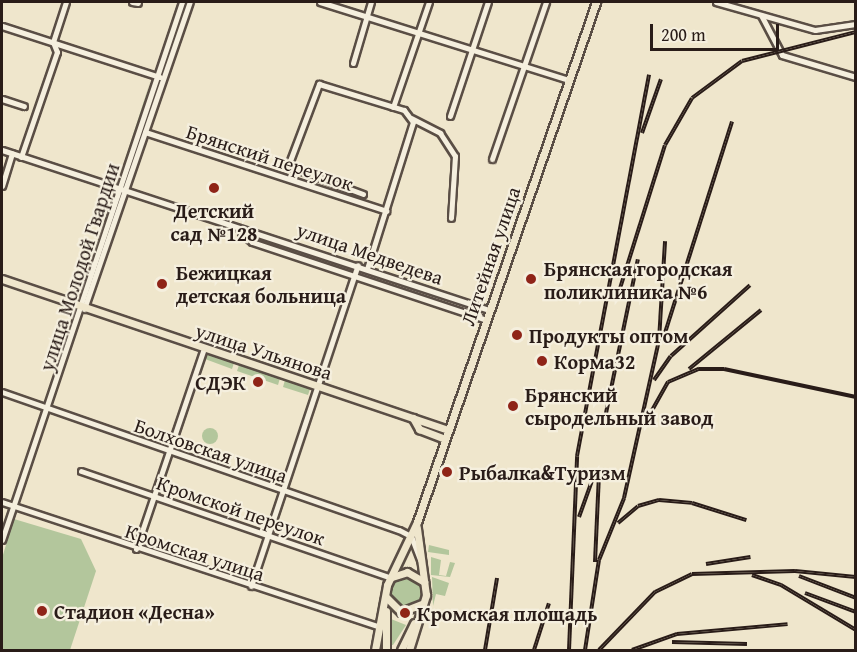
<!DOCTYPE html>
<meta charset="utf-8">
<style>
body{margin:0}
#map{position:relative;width:857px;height:652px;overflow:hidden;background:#efe6cc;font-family:"Gentium Book Plus",serif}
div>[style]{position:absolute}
.green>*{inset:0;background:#b3c69c}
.round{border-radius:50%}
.roads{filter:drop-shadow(2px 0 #5a4e45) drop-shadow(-2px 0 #5a4e45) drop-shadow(0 2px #5a4e45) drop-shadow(0 -2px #5a4e45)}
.minor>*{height:5px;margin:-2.5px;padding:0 2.5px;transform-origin:2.5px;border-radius:2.5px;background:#f5efde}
.major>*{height:7px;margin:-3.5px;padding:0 3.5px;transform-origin:3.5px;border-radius:3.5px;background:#efe6cc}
.rail>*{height:4px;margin-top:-2px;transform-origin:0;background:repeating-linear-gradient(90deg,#f5efde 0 4.5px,#291c18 0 9px);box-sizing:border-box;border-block:2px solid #291c18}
.dots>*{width:16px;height:16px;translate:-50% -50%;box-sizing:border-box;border:3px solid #f5efde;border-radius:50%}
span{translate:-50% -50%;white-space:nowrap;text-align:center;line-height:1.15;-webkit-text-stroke:4.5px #f5efde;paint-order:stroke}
.street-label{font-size:20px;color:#291c18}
.poi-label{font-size:20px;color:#291c18;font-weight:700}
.left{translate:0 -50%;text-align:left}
.right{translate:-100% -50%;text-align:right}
.frame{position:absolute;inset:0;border:3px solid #291c18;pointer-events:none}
.scale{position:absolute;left:650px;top:24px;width:129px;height:27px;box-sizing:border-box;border:3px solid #291c18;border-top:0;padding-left:8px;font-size:18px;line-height:21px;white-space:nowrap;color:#291c18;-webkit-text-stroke:4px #f5efde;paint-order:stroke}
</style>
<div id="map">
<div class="green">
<div style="clip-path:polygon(151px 79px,123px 174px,120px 175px)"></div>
<div style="clip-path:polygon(207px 354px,234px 363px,232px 369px,205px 359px)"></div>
<div style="clip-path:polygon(239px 365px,280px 378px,278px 385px,237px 371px)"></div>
<div style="clip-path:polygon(285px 380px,310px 389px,308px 395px,283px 387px)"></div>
<div class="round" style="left:202px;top:428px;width:16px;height:16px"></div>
<div style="clip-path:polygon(14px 519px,81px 539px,96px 571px,70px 650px,2px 650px,2px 558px)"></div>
<div style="clip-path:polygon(429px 545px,449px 550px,449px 555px,428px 552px)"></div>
<div style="clip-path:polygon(431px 557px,441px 560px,439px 575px,446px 576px,450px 562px,455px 563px,450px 577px,431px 575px)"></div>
<div class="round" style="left:390px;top:576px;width:32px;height:32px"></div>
<div style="clip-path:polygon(432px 577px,449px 583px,445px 596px,436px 594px,433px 606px)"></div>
<div style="clip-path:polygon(391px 619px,406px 625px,393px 645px,391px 645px)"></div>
</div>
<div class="roads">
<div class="minor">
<div style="left:132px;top:2px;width:6px;rotate:9deg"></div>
<div style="left:320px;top:2px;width:261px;rotate:17.4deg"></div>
<div style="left:716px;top:2px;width:103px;rotate:15.8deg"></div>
<div style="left:815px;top:30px;width:41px;rotate:-8.3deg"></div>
<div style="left:761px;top:15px;width:45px;rotate:62.3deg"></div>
<div style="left:782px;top:55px;width:77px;rotate:16.6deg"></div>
<div style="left:2px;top:26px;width:166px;rotate:17.9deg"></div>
<div style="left:353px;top:63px;width:64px;rotate:-73.6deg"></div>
<div style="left:2px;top:99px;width:23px;rotate:18deg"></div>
<div style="left:393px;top:107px;width:111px;rotate:-71.1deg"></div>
<div style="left:450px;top:116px;width:120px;rotate:-71.6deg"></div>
<div style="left:411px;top:118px;width:33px;rotate:27deg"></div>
<div style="left:440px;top:133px;width:27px;rotate:57deg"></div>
<div style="left:455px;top:156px;width:62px;rotate:93.7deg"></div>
<div style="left:145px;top:132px;width:254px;rotate:18.1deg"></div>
<div style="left:2px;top:150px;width:513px;rotate:18.19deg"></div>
<div style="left:21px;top:157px;width:111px;rotate:-71.1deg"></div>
<div style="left:57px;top:52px;width:11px;rotate:-112deg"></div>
<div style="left:53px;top:42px;width:42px;rotate:-72deg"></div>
<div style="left:492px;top:159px;width:166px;rotate:-71deg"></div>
<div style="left:2px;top:186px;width:34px;rotate:-73deg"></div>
<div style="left:363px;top:194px;width:80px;rotate:-159.5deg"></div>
<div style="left:288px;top:166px;width:88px;rotate:-69.3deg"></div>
<div style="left:319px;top:84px;width:89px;rotate:17deg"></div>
<div style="left:404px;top:110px;width:15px;rotate:53deg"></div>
<div style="left:413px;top:122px;width:154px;rotate:107.4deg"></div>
<div style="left:241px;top:233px;width:14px;rotate:39deg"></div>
<div style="left:252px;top:242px;width:247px;rotate:18.4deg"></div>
<div style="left:84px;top:309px;width:325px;rotate:-71deg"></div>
<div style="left:2px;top:392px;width:420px;rotate:19.2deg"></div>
<div style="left:399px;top:530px;width:13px;rotate:27deg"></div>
<div style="left:411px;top:536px;width:26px;rotate:69deg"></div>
<div style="left:81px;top:471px;width:328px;rotate:19deg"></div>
<div style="left:2px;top:502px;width:398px;rotate:18.3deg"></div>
<div style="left:2px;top:540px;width:567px;rotate:-71.5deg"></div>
<div style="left:136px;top:549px;width:212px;rotate:-71.3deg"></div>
<div style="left:251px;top:586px;width:338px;rotate:-71.6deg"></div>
</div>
<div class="major">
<div style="left:2px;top:279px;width:471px;rotate:18.7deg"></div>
<div style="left:413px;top:418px;width:13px;rotate:61deg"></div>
<div style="left:419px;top:429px;width:28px;rotate:21deg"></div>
<div style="left:392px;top:577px;width:16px;rotate:-18deg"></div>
<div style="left:407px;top:572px;width:20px;rotate:30deg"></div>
<div style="left:386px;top:597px;width:21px;rotate:45deg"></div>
<div style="left:401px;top:612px;width:22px;rotate:-21deg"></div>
<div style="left:386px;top:611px;width:39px;rotate:90deg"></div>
<div style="left:375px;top:650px;width:66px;rotate:-79.5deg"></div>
<div style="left:387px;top:585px;width:70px;rotate:-64.5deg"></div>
<div style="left:417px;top:522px;width:550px;rotate:-71deg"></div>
<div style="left:401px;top:650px;width:30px;rotate:-64deg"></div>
<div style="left:409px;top:650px;width:58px;rotate:-72.8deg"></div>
<div style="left:426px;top:595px;width:68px;rotate:-97.7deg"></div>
</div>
</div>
<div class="rail">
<div style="left:642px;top:133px;width:57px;rotate:-70.6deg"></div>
<div style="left:617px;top:298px;width:160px;rotate:-72.6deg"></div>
<div style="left:665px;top:145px;width:54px;rotate:-60.1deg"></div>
<div style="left:692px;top:98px;width:62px;rotate:-36.5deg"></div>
<div style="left:742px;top:61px;width:118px;rotate:-14.3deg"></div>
<div style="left:664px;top:336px;width:225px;rotate:-72.4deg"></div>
<div style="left:689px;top:369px;width:93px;rotate:-39.3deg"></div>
<div style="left:654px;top:380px;width:29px;rotate:-55deg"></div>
<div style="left:671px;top:356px;width:106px;rotate:-41.9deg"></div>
<div style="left:605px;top:418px;width:162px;rotate:-78.3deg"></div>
<div style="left:646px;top:421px;width:45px;rotate:-60.6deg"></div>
<div style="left:668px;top:382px;width:34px;rotate:-23deg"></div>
<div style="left:699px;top:369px;width:25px"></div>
<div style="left:724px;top:369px;width:135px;rotate:12deg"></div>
<div style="left:579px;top:517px;width:41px;rotate:-70.3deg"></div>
<div style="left:618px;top:523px;width:26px;rotate:-40deg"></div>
<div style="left:638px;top:506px;width:22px;rotate:-16deg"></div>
<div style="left:659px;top:500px;width:33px;rotate:5deg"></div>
<div style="left:692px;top:503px;width:57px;rotate:17.5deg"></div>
<div style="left:595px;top:562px;width:88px;rotate:-87.4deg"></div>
<div style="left:706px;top:564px;width:45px;rotate:-9deg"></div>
<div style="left:752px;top:575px;width:31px;rotate:19deg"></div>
<div style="left:781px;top:585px;width:87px;rotate:31deg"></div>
<div style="left:799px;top:576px;width:61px;rotate:21.1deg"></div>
<div style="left:805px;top:593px;width:54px;rotate:20.4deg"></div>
<div style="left:672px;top:642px;width:75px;rotate:1.5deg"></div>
<div style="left:485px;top:650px;width:73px;rotate:-80.5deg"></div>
<div style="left:534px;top:650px;width:49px;rotate:-72.3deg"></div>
<div style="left:569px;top:650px;width:194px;rotate:-87.6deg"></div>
<div style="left:577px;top:456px;width:388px;rotate:-79.3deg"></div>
<div style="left:585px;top:650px;width:91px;rotate:-81.2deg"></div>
<div style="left:599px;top:560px;width:67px;rotate:-68deg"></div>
<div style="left:624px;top:498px;width:162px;rotate:-77.5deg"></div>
<div style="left:659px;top:340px;width:99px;rotate:-86.5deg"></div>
<div style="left:599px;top:650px;width:81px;rotate:-46deg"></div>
<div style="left:655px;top:592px;width:41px;rotate:-25.9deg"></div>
<div style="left:692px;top:574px;width:103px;rotate:-1.7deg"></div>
<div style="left:795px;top:571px;width:61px;rotate:5.6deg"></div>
<div style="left:632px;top:650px;width:48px;rotate:-19.6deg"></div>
<div style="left:677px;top:634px;width:111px;rotate:-5.1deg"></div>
</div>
<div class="dots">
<div style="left:214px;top:188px;background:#8f2418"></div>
<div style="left:531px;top:279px;background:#8f2418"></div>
<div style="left:162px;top:284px;background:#8f2418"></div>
<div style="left:517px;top:335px;background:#8f2418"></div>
<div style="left:542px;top:361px;background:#8f2418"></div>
<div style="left:258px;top:382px;background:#8f2418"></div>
<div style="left:513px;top:406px;background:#8f2418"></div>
<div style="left:447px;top:472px;background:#8f2418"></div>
<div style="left:42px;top:611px;background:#8f2418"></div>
<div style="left:405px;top:613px;background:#8f2418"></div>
</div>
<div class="street-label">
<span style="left:270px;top:157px;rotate:18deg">Брянский переулок</span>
<span style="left:370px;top:253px;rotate:19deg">улица Медведева</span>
<span style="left:490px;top:256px;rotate:-71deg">Литейная улица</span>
<span style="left:79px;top:267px;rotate:-72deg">улица Молодой Гвардии</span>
<span style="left:264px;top:351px;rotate:18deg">улица Ульянова</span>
<span style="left:211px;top:450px;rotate:19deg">Болховская улица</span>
<span style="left:241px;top:510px;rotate:19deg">Кромской переулок</span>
<span style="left:195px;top:552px;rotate:18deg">Кромская улица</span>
</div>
<div class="poi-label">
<span style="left:214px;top:222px">Детский<br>сад №128</span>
<span class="left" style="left:544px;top:280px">Брянская городская<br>поликлиника №6</span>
<span class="left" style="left:176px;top:284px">Бежицкая<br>детская больница</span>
<span class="left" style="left:529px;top:335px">Продукты оптом</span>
<span class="left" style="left:554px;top:361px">Корма32</span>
<span class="right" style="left:246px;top:382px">СДЭК</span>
<span class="left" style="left:525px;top:406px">Брянский<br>сыродельный завод</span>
<span class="left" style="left:459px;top:472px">Рыбалка&amp;Туризм</span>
<span class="left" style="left:54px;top:611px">Стадион «Десна»</span>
<span class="left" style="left:417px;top:613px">Кромская площадь</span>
</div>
<div class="frame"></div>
<div class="scale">200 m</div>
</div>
